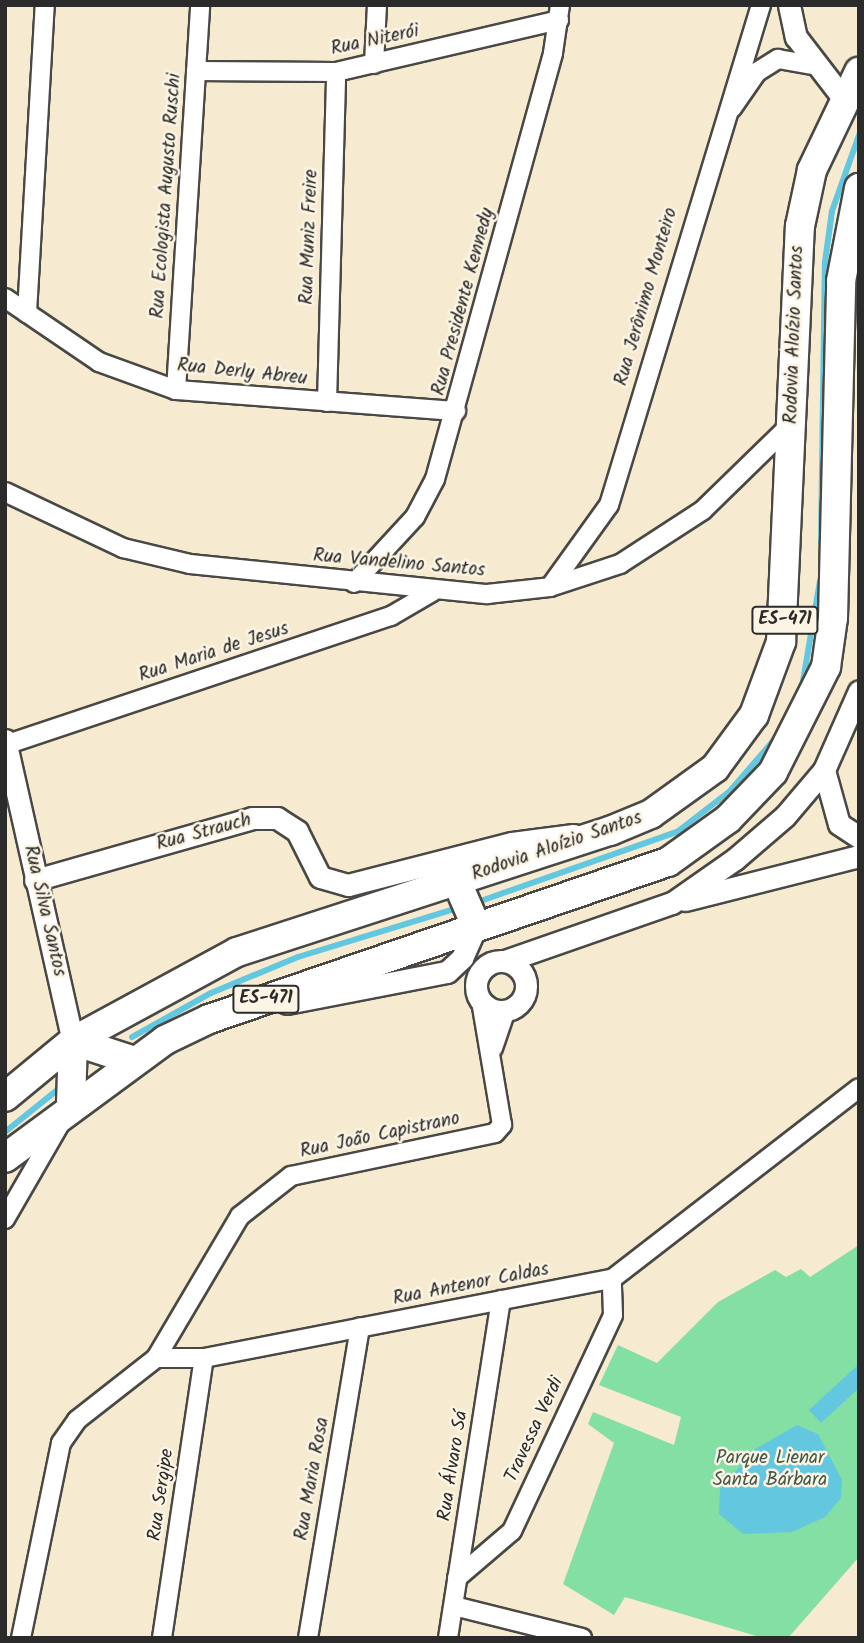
<!DOCTYPE html>
<meta charset="utf-8">
<style>
body{margin:0}
#map{position:relative;width:864px;height:1643px;overflow:hidden;background:#f6ead1;font-family:Kalam,sans-serif}
div>[style]{position:absolute}
.green>*{inset:0;background:#84dfa5}
.water>*{inset:0;background:#62c7df}
.stream>*{height:6px;margin:-3px;padding:0 3px;transform-origin:3px;border-radius:3px;background:#62c7df}
.roads{filter:drop-shadow(2px 0 #494844) drop-shadow(-2px 0 #494844) drop-shadow(0 2px #494844) drop-shadow(0 -2px #494844)}
.minor>*{height:18px;margin:-9px;padding:0 9px;transform-origin:9px;border-radius:9px;background:#fff}
.tertiary>*{height:21px;margin:-10.5px;padding:0 10.5px;transform-origin:10.5px;border-radius:10.5px;background:#fff}
.tertiary>.ring{margin:-10.5px;padding:0;box-sizing:content-box;background:none;border:21px solid #fff;border-radius:50%}
.primary>*{height:28px;margin:-14px;padding:0 14px;transform-origin:14px;border-radius:14px;background:#fff}
span{translate:-50% -50%;white-space:nowrap;text-align:center;line-height:1.15;-webkit-text-stroke:5px #fcf5e5;paint-order:stroke}
.shield-label span{padding:2px 5px;background:#fcf5e5;border:2px solid;border-radius:5px;-webkit-text-stroke-width:0}
.shield-label{font-size:18px;color:#2b2b2b;font-weight:700}
.street-label{font-size:19px;color:#2b2b2b}
.park-label{font-size:19px;color:#41584a}
.frame{position:absolute;inset:0;border:7px solid #2b2b2b;pointer-events:none}
</style>
<div id="map">
<div class="green">
<div style="clip-path:polygon(859px 1245px,859px 1557px,788px 1638px,763px 1638px,625px 1597px,614px 1615px,563px 1584px,614px 1443px,588px 1424px,593px 1412px,674px 1445px,681px 1417px,599px 1385px,618px 1345px,657px 1363px,718px 1302px,775px 1270px,786px 1277px,801px 1269px,810px 1277px)"></div>
</div>
<div class="water">
<div style="clip-path:polygon(859px 1364px,859px 1388px,821px 1423px,809px 1410px)"></div>
<div style="clip-path:polygon(797px 1425px,818px 1434px,842px 1480px,841px 1498px,825px 1517px,792px 1532px,743px 1534px,719px 1514px,720px 1489px,755px 1449px)"></div>
</div>
<div class="stream">
<div style="left:821px;top:542px;width:280px;rotate:-89.2deg"></div>
<div style="left:825px;top:262px;width:51px;rotate:-82.2deg"></div>
<div style="left:832px;top:211px;width:81px;rotate:-70.4deg"></div>
<div style="left:802px;top:687px;width:108px;rotate:-80.4deg"></div>
<div style="left:475px;top:903px;width:214px;rotate:-19.4deg"></div>
<div style="left:677px;top:832px;width:67px;rotate:-37.7deg"></div>
<div style="left:730px;top:791px;width:67px;rotate:-49.2deg"></div>
<div style="left:132px;top:1037px;width:90px;rotate:-29.1deg"></div>
<div style="left:211px;top:993px;width:94px;rotate:-22.5deg"></div>
<div style="left:298px;top:957px;width:170px;rotate:-17.1deg"></div>
<div style="left:5px;top:1132px;width:72px;rotate:-38.8deg"></div>
</div>
<div class="roads">
<div class="minor">
<div style="left:374px;top:64px;width:59px;rotate:-87.1deg"></div>
<div style="left:196px;top:71px;width:140px;rotate:0.4deg"></div>
<div style="left:336px;top:72px;width:229px;rotate:-13.1deg"></div>
<div style="left:732px;top:108px;width:44px;rotate:-55.2deg"></div>
<div style="left:757px;top:72px;width:25px;rotate:-32deg"></div>
<div style="left:778px;top:59px;width:40px;rotate:10deg"></div>
<div style="left:5px;top:298px;width:114px;rotate:34.2deg"></div>
<div style="left:99px;top:362px;width:82px;rotate:20deg"></div>
<div style="left:176px;top:390px;width:281px;rotate:4.3deg"></div>
<div style="left:27px;top:313px;width:309px;rotate:-86.7deg"></div>
<div style="left:176px;top:390px;width:386px;rotate:-86.4deg"></div>
<div style="left:327px;top:402px;width:330px;rotate:-88.4deg"></div>
<div style="left:5px;top:492px;width:131px;rotate:25.4deg"></div>
<div style="left:123px;top:548px;width:69px;rotate:13.4deg"></div>
<div style="left:190px;top:564px;width:299px;rotate:5.8deg"></div>
<div style="left:487px;top:594px;width:63px;rotate:-6.3deg"></div>
<div style="left:550px;top:587px;width:74px;rotate:-18.2deg"></div>
<div style="left:620px;top:564px;width:99px;rotate:-33deg"></div>
<div style="left:703px;top:510px;width:123px;rotate:-44.3deg"></div>
<div style="left:354px;top:583px;width:90px;rotate:-47.3deg"></div>
<div style="left:415px;top:517px;width:43px;rotate:-62.2deg"></div>
<div style="left:435px;top:479px;width:442px;rotate:-74.5deg"></div>
<div style="left:553px;top:53px;width:49px;rotate:-81.7deg"></div>
<div style="left:550px;top:587px;width:101px;rotate:-54.3deg"></div>
<div style="left:609px;top:505px;width:523px;rotate:-73.09deg"></div>
<div style="left:5px;top:745px;width:407px;rotate:-18.5deg"></div>
<div style="left:391px;top:616px;width:48px;rotate:-30.3deg"></div>
<div style="left:493px;top:1048px;width:40px;rotate:-71.1deg"></div>
<div style="left:5px;top:1219px;width:112px;rotate:-60deg"></div>
<div style="left:156px;top:1358px;width:165px;rotate:-59.4deg"></div>
<div style="left:240px;top:1216px;width:65px;rotate:-38.1deg"></div>
<div style="left:291px;top:1176px;width:208px;rotate:-11.9deg"></div>
<div style="left:495px;top:1133px;width:11px;rotate:-49deg"></div>
<div style="left:502px;top:1125px;width:126px;rotate:-99.6deg"></div>
<div style="left:457px;top:1578px;width:72px;rotate:-40.5deg"></div>
<div style="left:512px;top:1531px;width:238px;rotate:-64.9deg"></div>
<div style="left:613px;top:1315px;width:36px;rotate:-92deg"></div>
<div style="left:454px;top:1606px;width:132px;rotate:14deg"></div>
<div style="left:21px;top:1638px;width:199px;rotate:-78.4deg"></div>
<div style="left:61px;top:1443px;width:28px;rotate:-55deg"></div>
<div style="left:77px;top:1420px;width:100px;rotate:-38.1deg"></div>
<div style="left:156px;top:1358px;width:48px"></div>
<div style="left:204px;top:1358px;width:416px;rotate:-11deg"></div>
<div style="left:612px;top:1279px;width:312px;rotate:-37.7deg"></div>
<div style="left:162px;top:1638px;width:283px;rotate:-81.5deg"></div>
<div style="left:308px;top:1638px;width:315px;rotate:-80.5deg"></div>
<div style="left:448px;top:1638px;width:342px;rotate:-81.1deg"></div>
</div>
<div class="tertiary">
<div style="left:789px;top:5px;width:33px;rotate:78deg"></div>
<div style="left:796px;top:37px;width:77px;rotate:52.4deg"></div>
<div style="left:5px;top:740px;width:309px;rotate:77.3deg"></div>
<div style="left:824px;top:770px;width:56px;rotate:74.5deg"></div>
<div style="left:839px;top:824px;width:24px;rotate:33deg"></div>
<div style="left:35px;top:880px;width:226px;rotate:-15.9deg"></div>
<div style="left:252px;top:818px;width:25px"></div>
<div style="left:277px;top:818px;width:24px;rotate:33deg"></div>
<div style="left:297px;top:831px;width:51px;rotate:63.4deg"></div>
<div style="left:320px;top:877px;width:29px;rotate:16deg"></div>
<div style="left:348px;top:885px;width:169px;rotate:-14.4deg"></div>
<div style="left:512px;top:843px;width:62px;rotate:-7.5deg"></div>
<div style="left:685px;top:900px;width:179px;rotate:-14.2deg"></div>
<div style="left:505px;top:961px;width:177px;rotate:-19.2deg"></div>
<div style="left:672px;top:903px;width:77px;rotate:-34.9deg"></div>
<div style="left:735px;top:859px;width:66px;rotate:-40.7deg"></div>
<div style="left:785px;top:816px;width:60px;rotate:-49.7deg"></div>
<div style="left:824px;top:770px;width:86px;rotate:-66.1deg"></div>
<div class="ring" style="left:476px;top:961px;width:29px;height:29px"></div>
<div style="left:287px;top:1003px;width:163px;rotate:-11deg"></div>
<div style="left:447px;top:972px;width:21px;rotate:-43deg"></div>
<div style="left:462px;top:958px;width:35px;rotate:-66deg"></div>
</div>
<div class="primary">
<div style="left:457px;top:882px;width:48px;rotate:66.6deg"></div>
<div style="left:73px;top:1041px;width:65px;rotate:17.9deg"></div>
<div style="left:5px;top:1097px;width:88px;rotate:-39.5deg"></div>
<div style="left:73px;top:1041px;width:187px;rotate:-28.5deg"></div>
<div style="left:237px;top:952px;width:392px;rotate:-18deg"></div>
<div style="left:610px;top:831px;width:44px;rotate:-22.5deg"></div>
<div style="left:651px;top:814px;width:79px;rotate:-35.7deg"></div>
<div style="left:715px;top:768px;width:66px;rotate:-53.7deg"></div>
<div style="left:754px;top:715px;width:78px;rotate:-69.7deg"></div>
<div style="left:781px;top:642px;width:416px;rotate:-87.4deg"></div>
<div style="left:800px;top:226px;width:57px;rotate:-77.9deg"></div>
<div style="left:812px;top:170px;width:109px;rotate:-64.4deg"></div>
<div style="left:71px;top:1104px;width:63px;rotate:-88.2deg"></div>
<div style="left:5px;top:1158px;width:199px;rotate:-36.4deg"></div>
<div style="left:165px;top:1040px;width:49px;rotate:-25.5deg"></div>
<div style="left:209px;top:1019px;width:485px;rotate:-18.9deg"></div>
<div style="left:668px;top:862px;width:74px;rotate:-35.6deg"></div>
<div style="left:728px;top:819px;width:65px;rotate:-46.2deg"></div>
<div style="left:773px;top:772px;width:118px;rotate:-63.2deg"></div>
<div style="left:826px;top:667px;width:49px;rotate:-81.9deg"></div>
<div style="left:833px;top:618px;width:337px;rotate:-88.6deg"></div>
<div style="left:841px;top:281px;width:95px;rotate:-79deg"></div>
</div>
</div>
<div class="shield-label">
<span style="left:785px;top:620px">ES-471</span>
<span style="left:266px;top:999px">ES-471</span>
</div>
<div class="street-label">
<span style="left:375px;top:41px;rotate:-12deg">Rua Niterói</span>
<span style="left:167px;top:196px;rotate:-86deg">Rua Ecologista Augusto Ruschi</span>
<span style="left:310px;top:237px;rotate:-88deg">Rua Muniz Freire</span>
<span style="left:647px;top:297px;rotate:-74deg">Rua Jerônimo Monteiro</span>
<span style="left:464px;top:302px;rotate:-75deg">Rua Presidente Kennedy</span>
<span style="left:795px;top:335px;rotate:-88deg">Rodovia Aloízio Santos</span>
<span style="left:242px;top:373px;rotate:6deg">Rua Derly Abreu</span>
<span style="left:399px;top:564px;rotate:5deg">Rua Vandelino Santos</span>
<span style="left:214px;top:653px;rotate:-18deg">Rua Maria de Jesus</span>
<span style="left:204px;top:833px;rotate:-15deg">Rua Strauch</span>
<span style="left:557px;top:847px;rotate:-19deg">Rodovia Aloízio Santos</span>
<span style="left:44px;top:911px;rotate:77deg">Rua Silva Santos</span>
<span style="left:380px;top:1136px;rotate:-12deg">Rua João Capistrano</span>
<span style="left:471px;top:1285px;rotate:-11deg">Rua Antenor Caldas</span>
<span style="left:535px;top:1430px;rotate:-65deg">Travessa Verdi</span>
<span style="left:454px;top:1466px;rotate:-81deg">Rua Álvaro Sá</span>
<span style="left:313px;top:1479px;rotate:-80deg">Rua Maria Rosa</span>
<span style="left:162px;top:1495px;rotate:-82deg">Rua Sergipe</span>
</div>
<div class="park-label">
<span style="left:770px;top:1470px">Parque Lienar<br>Santa Bárbara</span>
</div>
<div class="frame"></div>
</div>
